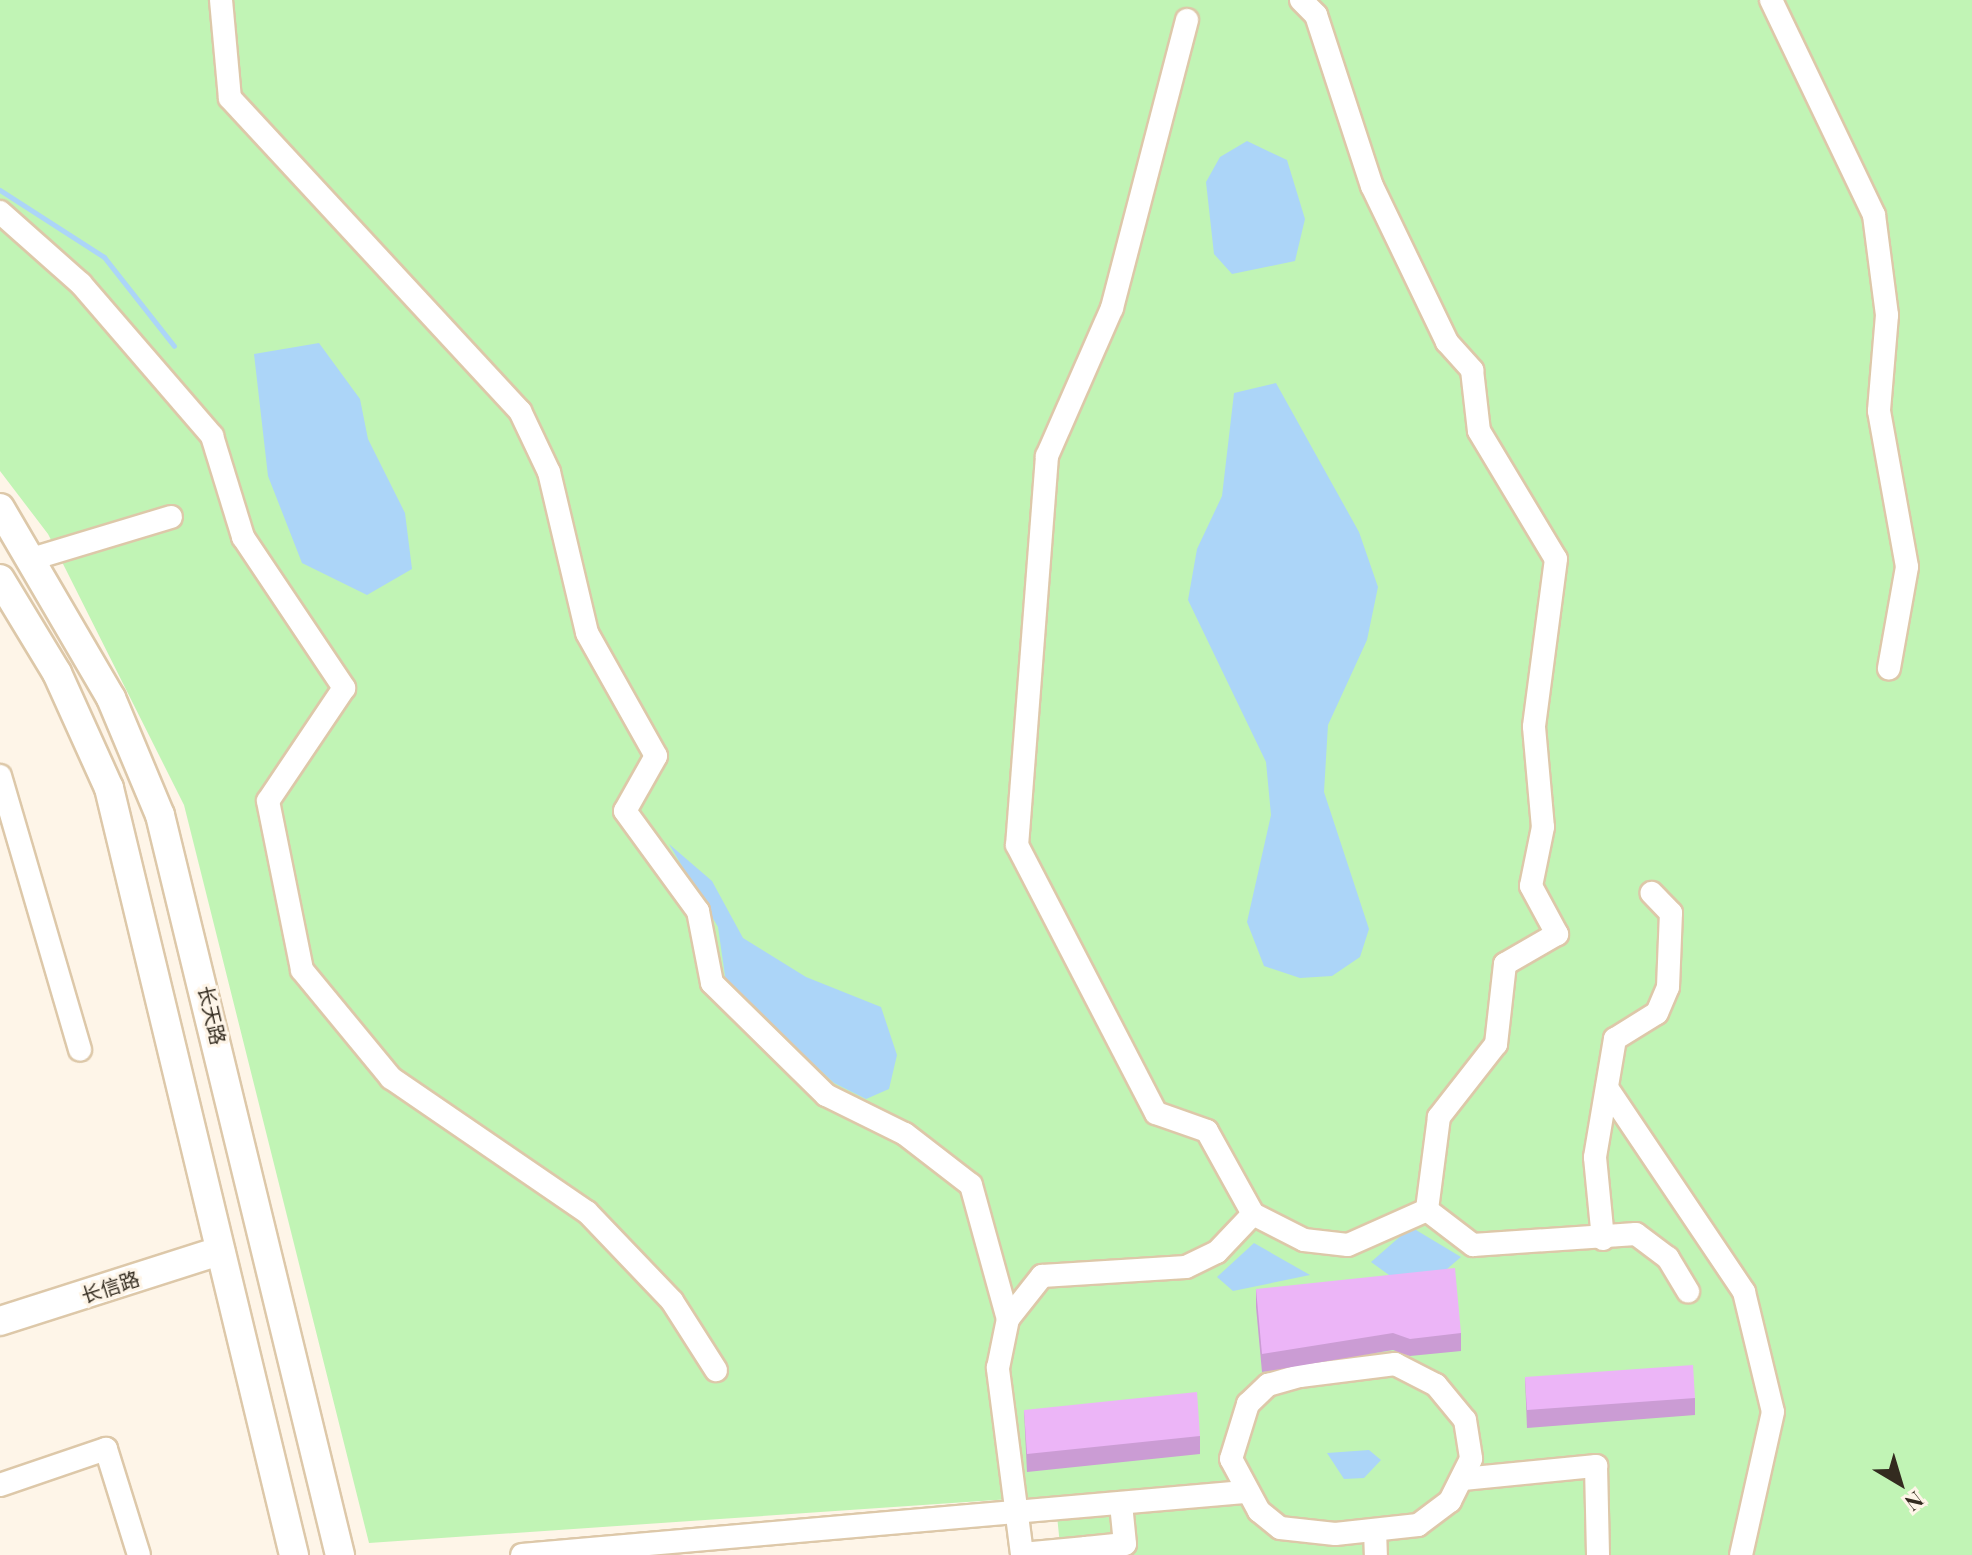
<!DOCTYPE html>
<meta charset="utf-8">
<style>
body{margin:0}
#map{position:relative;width:1972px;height:1555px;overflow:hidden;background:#fef5e8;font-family:"Playfair Display","Noto Sans SC",serif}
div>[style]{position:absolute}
.green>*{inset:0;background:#c1f4b5}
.water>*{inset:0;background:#acd5f8}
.stream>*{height:5px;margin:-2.5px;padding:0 2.5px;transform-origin:2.5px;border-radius:2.5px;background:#acd5f8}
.roads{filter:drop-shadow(2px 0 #ddc8a9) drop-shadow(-2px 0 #ddc8a9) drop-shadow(0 2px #ddc8a9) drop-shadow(0 -2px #ddc8a9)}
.minor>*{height:22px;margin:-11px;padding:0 11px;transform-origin:11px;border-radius:11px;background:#fff}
.major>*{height:28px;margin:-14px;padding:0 14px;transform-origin:14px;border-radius:14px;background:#fff}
.wall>*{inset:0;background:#cb9cd4}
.building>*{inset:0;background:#ecb5f7}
span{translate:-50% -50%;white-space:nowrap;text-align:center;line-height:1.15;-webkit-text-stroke:6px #fef5e8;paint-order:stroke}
.street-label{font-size:20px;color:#332b1f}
.north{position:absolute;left:1860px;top:1443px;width:80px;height:80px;-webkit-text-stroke:6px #fef5e8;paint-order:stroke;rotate:142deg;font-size:22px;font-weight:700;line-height:32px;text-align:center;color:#332b1f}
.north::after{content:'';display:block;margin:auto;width:28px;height:36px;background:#332b1f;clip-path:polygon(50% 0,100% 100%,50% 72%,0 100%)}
</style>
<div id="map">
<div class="green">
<div style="clip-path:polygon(0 0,1972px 0,1972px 1555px,1061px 1555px,1055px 1496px,369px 1543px,184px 805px,48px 534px,0 471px)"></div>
</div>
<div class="water">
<div style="clip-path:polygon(1247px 141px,1287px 160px,1305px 219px,1295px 261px,1232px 274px,1214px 254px,1206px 182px,1220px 157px)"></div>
<div style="clip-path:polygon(319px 343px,360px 399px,368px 439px,405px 513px,412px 569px,367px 595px,302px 563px,268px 476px,254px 354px)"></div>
<div style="clip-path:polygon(1276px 383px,1359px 532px,1378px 587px,1367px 640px,1328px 725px,1324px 792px,1369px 929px,1360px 957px,1332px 976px,1300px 978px,1264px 966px,1247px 922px,1271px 815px,1266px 762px,1188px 600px,1197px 549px,1222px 496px,1234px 393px)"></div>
<div style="clip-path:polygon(669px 844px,712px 881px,743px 938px,806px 977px,881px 1007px,897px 1055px,889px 1089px,866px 1099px,834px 1083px,726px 983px,718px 927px)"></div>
<div style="clip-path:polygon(1411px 1227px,1461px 1257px,1440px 1275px,1389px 1275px,1371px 1262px)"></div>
<div style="clip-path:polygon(1254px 1243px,1310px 1275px,1233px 1291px,1217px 1277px)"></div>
<div style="clip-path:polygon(1369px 1450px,1381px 1460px,1364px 1478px,1344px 1479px,1327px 1453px)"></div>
</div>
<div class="stream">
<div style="left:0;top:190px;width:124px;rotate:32.8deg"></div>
<div style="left:104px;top:257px;width:113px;rotate:51.8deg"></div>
</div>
<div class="roads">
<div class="minor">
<div style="left:221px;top:0;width:98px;rotate:84.8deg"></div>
<div style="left:230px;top:98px;width:427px;rotate:47.2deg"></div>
<div style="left:520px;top:411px;width:68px;rotate:64.6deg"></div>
<div style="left:549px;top:472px;width:165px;rotate:76.7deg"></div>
<div style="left:587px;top:633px;width:141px;rotate:60.7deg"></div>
<div style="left:656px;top:756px;width:63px;rotate:119.4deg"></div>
<div style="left:625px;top:811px;width:124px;rotate:53.9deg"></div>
<div style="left:698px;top:911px;width:73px;rotate:79deg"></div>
<div style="left:712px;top:983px;width:160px;rotate:44.5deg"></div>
<div style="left:826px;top:1095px;width:88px;rotate:26.3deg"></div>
<div style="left:905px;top:1134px;width:83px;rotate:37.7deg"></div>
<div style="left:971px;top:1185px;width:139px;rotate:74.6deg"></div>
<div style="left:1301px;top:0;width:21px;rotate:45deg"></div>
<div style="left:1316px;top:15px;width:180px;rotate:71.9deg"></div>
<div style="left:1372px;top:186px;width:173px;rotate:64.3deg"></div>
<div style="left:1447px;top:342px;width:38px;rotate:48deg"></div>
<div style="left:1472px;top:370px;width:61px;rotate:83.5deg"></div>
<div style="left:1479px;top:431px;width:149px;rotate:59deg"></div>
<div style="left:1556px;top:559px;width:169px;rotate:97.5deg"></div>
<div style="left:1534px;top:727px;width:100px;rotate:84.9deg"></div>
<div style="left:1543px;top:827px;width:60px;rotate:101.5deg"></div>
<div style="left:1531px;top:886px;width:55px;rotate:61.6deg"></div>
<div style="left:1557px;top:934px;width:60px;rotate:150deg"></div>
<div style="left:1505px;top:964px;width:81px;rotate:96.4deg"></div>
<div style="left:1496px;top:1044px;width:93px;rotate:128deg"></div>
<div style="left:1439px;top:1117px;width:94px;rotate:97.4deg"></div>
<div style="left:1771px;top:0;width:238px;rotate:64.4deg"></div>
<div style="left:1874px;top:215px;width:101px;rotate:82.6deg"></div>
<div style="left:1887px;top:315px;width:96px;rotate:94.8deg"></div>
<div style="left:1879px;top:411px;width:158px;rotate:79.8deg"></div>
<div style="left:1907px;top:567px;width:103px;rotate:100.1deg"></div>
<div style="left:1187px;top:20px;width:298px;rotate:104.6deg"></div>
<div style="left:1112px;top:308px;width:162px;rotate:113.7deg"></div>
<div style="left:1047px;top:456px;width:390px;rotate:94.4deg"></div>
<div style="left:1017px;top:845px;width:302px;rotate:62.6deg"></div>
<div style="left:1156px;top:1113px;width:54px;rotate:19.4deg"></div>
<div style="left:1207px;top:1131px;width:95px;rotate:61deg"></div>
<div style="left:0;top:212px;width:108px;rotate:41.6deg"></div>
<div style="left:81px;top:284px;width:201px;rotate:49.2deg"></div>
<div style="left:212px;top:436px;width:106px;rotate:72.9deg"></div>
<div style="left:243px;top:537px;width:182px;rotate:56.2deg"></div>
<div style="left:344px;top:688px;width:136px;rotate:123.9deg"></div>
<div style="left:268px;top:801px;width:172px;rotate:78.6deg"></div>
<div style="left:302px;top:970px;width:140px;rotate:50.5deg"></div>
<div style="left:391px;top:1078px;width:237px;rotate:34.4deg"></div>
<div style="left:587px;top:1212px;width:123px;rotate:46.3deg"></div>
<div style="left:672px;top:1301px;width:82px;rotate:57.5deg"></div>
<div style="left:35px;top:558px;width:142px;rotate:-16.8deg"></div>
<div style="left:0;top:776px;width:285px;rotate:73.7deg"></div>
<div style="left:1607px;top:1088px;width:246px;rotate:56.1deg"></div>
<div style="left:1744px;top:1292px;width:123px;rotate:76.4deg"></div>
<div style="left:1773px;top:1412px;width:147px;rotate:102.6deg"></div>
<div style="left:1603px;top:1239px;width:82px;rotate:-95.6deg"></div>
<div style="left:1595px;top:1157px;width:120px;rotate:-80.4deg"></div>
<div style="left:1615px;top:1039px;width:49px;rotate:-31.8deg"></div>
<div style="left:1657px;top:1013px;width:28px;rotate:-67deg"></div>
<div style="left:1668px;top:987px;width:74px;rotate:-87.7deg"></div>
<div style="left:1671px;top:913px;width:28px;rotate:-134deg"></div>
<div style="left:1395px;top:1364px;width:46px;rotate:27.1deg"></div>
<div style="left:1436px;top:1385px;width:45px;rotate:50.4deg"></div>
<div style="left:1465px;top:1420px;width:39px;rotate:81deg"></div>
<div style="left:1471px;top:1459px;width:47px;rotate:116.6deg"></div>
<div style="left:1450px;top:1501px;width:40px;rotate:143deg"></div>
<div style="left:1418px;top:1525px;width:83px;rotate:173.8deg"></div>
<div style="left:1335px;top:1534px;width:55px;rotate:-173.8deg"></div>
<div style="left:1280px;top:1528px;width:27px;rotate:-141deg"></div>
<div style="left:1259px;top:1511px;width:59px;rotate:-118.3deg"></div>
<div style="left:1231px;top:1459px;width:58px;rotate:-72.8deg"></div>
<div style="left:1248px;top:1404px;width:28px;rotate:-44deg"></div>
<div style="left:1268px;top:1385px;width:33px;rotate:-16deg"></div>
<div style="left:1300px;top:1376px;width:96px;rotate:-7.2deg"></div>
<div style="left:1463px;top:1479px;width:134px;rotate:-5.6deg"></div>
<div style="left:1596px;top:1466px;width:89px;rotate:88.7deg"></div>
<div style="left:0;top:1485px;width:112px;rotate:-18.8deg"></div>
<div style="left:106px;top:1449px;width:111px;rotate:72.7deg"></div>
<div style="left:1375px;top:1530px;width:25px;rotate:88deg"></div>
<div style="left:1086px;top:1548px;width:64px;rotate:174.6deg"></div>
<div style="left:1022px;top:1554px;width:188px;rotate:-97.4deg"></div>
<div style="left:998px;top:1368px;width:50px;rotate:-78.5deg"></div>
<div style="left:1008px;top:1319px;width:55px;rotate:-51.7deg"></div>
<div style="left:1042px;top:1276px;width:144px;rotate:-3.6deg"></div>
<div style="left:1186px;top:1267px;width:34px;rotate:-26deg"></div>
<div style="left:1217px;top:1252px;width:52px;rotate:-46.5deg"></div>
<div style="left:1253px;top:1214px;width:57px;rotate:27deg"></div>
<div style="left:1304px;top:1240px;width:44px;rotate:6.5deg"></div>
<div style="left:1348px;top:1245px;width:86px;rotate:-23.9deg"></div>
<div style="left:1427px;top:1210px;width:58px;rotate:37.3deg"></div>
<div style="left:1473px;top:1245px;width:163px;rotate:-3.9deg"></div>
<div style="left:1636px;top:1234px;width:40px;rotate:37deg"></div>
<div style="left:1668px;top:1258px;width:39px;rotate:59deg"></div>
<div style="left:522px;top:1555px;width:725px;rotate:-4.99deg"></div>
<div style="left:1087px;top:1555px;width:7px;rotate:-98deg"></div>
<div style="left:1086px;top:1548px;width:39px;rotate:-6deg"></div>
<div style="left:1125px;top:1544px;width:40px;rotate:-95.7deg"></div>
</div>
<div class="major">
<div style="left:0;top:508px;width:220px;rotate:59.7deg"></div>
<div style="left:111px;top:698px;width:127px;rotate:67.3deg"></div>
<div style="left:160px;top:815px;width:762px;rotate:76.33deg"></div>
<div style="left:0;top:579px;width:110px;rotate:58.8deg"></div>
<div style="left:57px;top:673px;width:126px;rotate:65.7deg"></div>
<div style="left:109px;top:788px;width:789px;rotate:76.44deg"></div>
<div style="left:0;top:1321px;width:231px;rotate:-17.7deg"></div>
</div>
</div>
<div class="wall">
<div style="clip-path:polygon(1256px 1289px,1461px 1333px,1461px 1351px,1410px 1356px,1393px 1350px,1262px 1372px,1256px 1307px)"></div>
<div style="clip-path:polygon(1525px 1377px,1695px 1398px,1695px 1415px,1527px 1428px)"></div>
<div style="clip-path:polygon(1024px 1410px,1200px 1436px,1200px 1454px,1027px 1472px)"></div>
</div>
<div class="building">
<div style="clip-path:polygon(1455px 1268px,1461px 1333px,1410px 1339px,1393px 1333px,1262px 1354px,1256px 1289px)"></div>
<div style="clip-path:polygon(1693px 1365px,1695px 1398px,1527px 1410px,1525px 1377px)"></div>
<div style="clip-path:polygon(1197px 1392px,1200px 1436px,1027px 1454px,1024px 1410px)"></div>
</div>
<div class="street-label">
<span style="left:213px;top:1015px;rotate:77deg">长天路</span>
<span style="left:110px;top:1286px;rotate:-18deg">长信路</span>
</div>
<div class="north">N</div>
</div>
